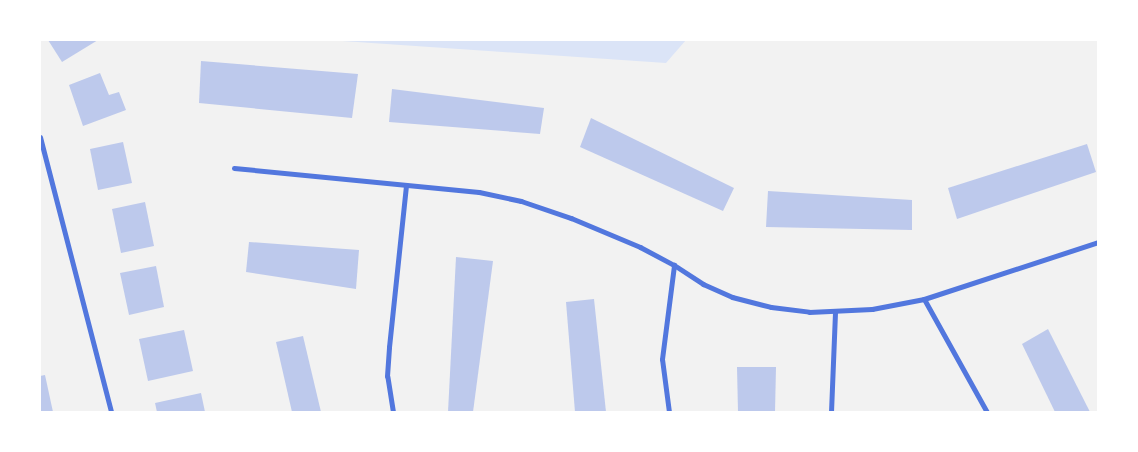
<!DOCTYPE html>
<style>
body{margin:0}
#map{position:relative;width:1138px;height:452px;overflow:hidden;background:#f2f2f2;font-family:"Roboto Serif",serif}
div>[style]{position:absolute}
.green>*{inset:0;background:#dbe4f7}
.building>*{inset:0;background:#bdc9ec}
.minor>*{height:5px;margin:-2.5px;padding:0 2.5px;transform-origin:2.5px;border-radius:2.5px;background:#5277de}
span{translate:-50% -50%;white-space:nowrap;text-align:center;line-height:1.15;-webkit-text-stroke:5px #fff;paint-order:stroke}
.frame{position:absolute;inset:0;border:41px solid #fff;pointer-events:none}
</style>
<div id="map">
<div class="green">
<div style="clip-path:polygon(328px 40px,686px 40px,666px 63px)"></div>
</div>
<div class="building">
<div style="clip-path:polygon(48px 40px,98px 40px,62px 62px)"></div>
<div style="clip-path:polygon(201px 61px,358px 74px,352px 118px,199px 103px)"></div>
<div style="clip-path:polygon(100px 73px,109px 95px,119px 92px,126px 110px,83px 126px,69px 85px)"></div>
<div style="clip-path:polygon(392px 89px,544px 108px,540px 134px,389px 122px)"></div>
<div style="clip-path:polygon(591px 118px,734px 188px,723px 211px,580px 147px)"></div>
<div style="clip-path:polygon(123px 142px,132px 183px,98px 190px,90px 149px)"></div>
<div style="clip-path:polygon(1087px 144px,1096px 172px,957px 219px,948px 188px)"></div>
<div style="clip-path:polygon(768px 191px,912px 200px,912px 230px,766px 227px)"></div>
<div style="clip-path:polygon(145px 202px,154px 246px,121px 253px,112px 209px)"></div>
<div style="clip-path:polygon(249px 242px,359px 250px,356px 289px,246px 272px)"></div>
<div style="clip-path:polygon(456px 257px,493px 261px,473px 412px,448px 412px)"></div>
<div style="clip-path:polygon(156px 266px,164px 307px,129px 315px,120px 273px)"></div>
<div style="clip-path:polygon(594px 299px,606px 412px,575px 412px,566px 302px)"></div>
<div style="clip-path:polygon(1048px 329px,1090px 412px,1055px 412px,1022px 344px)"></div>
<div style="clip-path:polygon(184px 330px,193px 371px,148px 381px,139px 339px)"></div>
<div style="clip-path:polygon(303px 336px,321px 412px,292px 412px,276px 342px)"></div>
<div style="clip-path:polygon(737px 367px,776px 367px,775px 412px,738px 412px)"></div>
<div style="clip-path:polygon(45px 375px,53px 412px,40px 412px,40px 376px)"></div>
<div style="clip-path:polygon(201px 393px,205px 412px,157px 412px,155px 403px)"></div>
</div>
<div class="minor">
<div style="left:40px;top:137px;width:284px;rotate:75.5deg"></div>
<div style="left:234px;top:168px;width:246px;rotate:5.6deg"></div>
<div style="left:479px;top:192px;width:43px;rotate:12.1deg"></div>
<div style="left:521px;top:201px;width:53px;rotate:18.8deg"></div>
<div style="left:571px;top:218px;width:75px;rotate:22.8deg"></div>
<div style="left:640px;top:247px;width:38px;rotate:28deg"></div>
<div style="left:674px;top:265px;width:35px;rotate:33deg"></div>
<div style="left:703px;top:284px;width:32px;rotate:24deg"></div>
<div style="left:732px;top:297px;width:40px;rotate:14.4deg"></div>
<div style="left:771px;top:307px;width:38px;rotate:7deg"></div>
<div style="left:809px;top:312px;width:63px;rotate:-2.7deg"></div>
<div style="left:872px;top:309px;width:53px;rotate:-10.9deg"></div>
<div style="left:924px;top:299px;width:183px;rotate:-18.1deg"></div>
<div style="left:924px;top:299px;width:129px;rotate:60.9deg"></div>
<div style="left:393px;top:412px;width:36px;rotate:-99deg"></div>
<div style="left:387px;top:376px;width:29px;rotate:-86deg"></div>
<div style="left:389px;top:347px;width:163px;rotate:-84deg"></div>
<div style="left:669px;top:412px;width:53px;rotate:-97.5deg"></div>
<div style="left:662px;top:359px;width:95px;rotate:-82.7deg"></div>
<div style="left:831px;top:412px;width:100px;rotate:-87.7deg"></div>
</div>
<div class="frame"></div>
</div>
